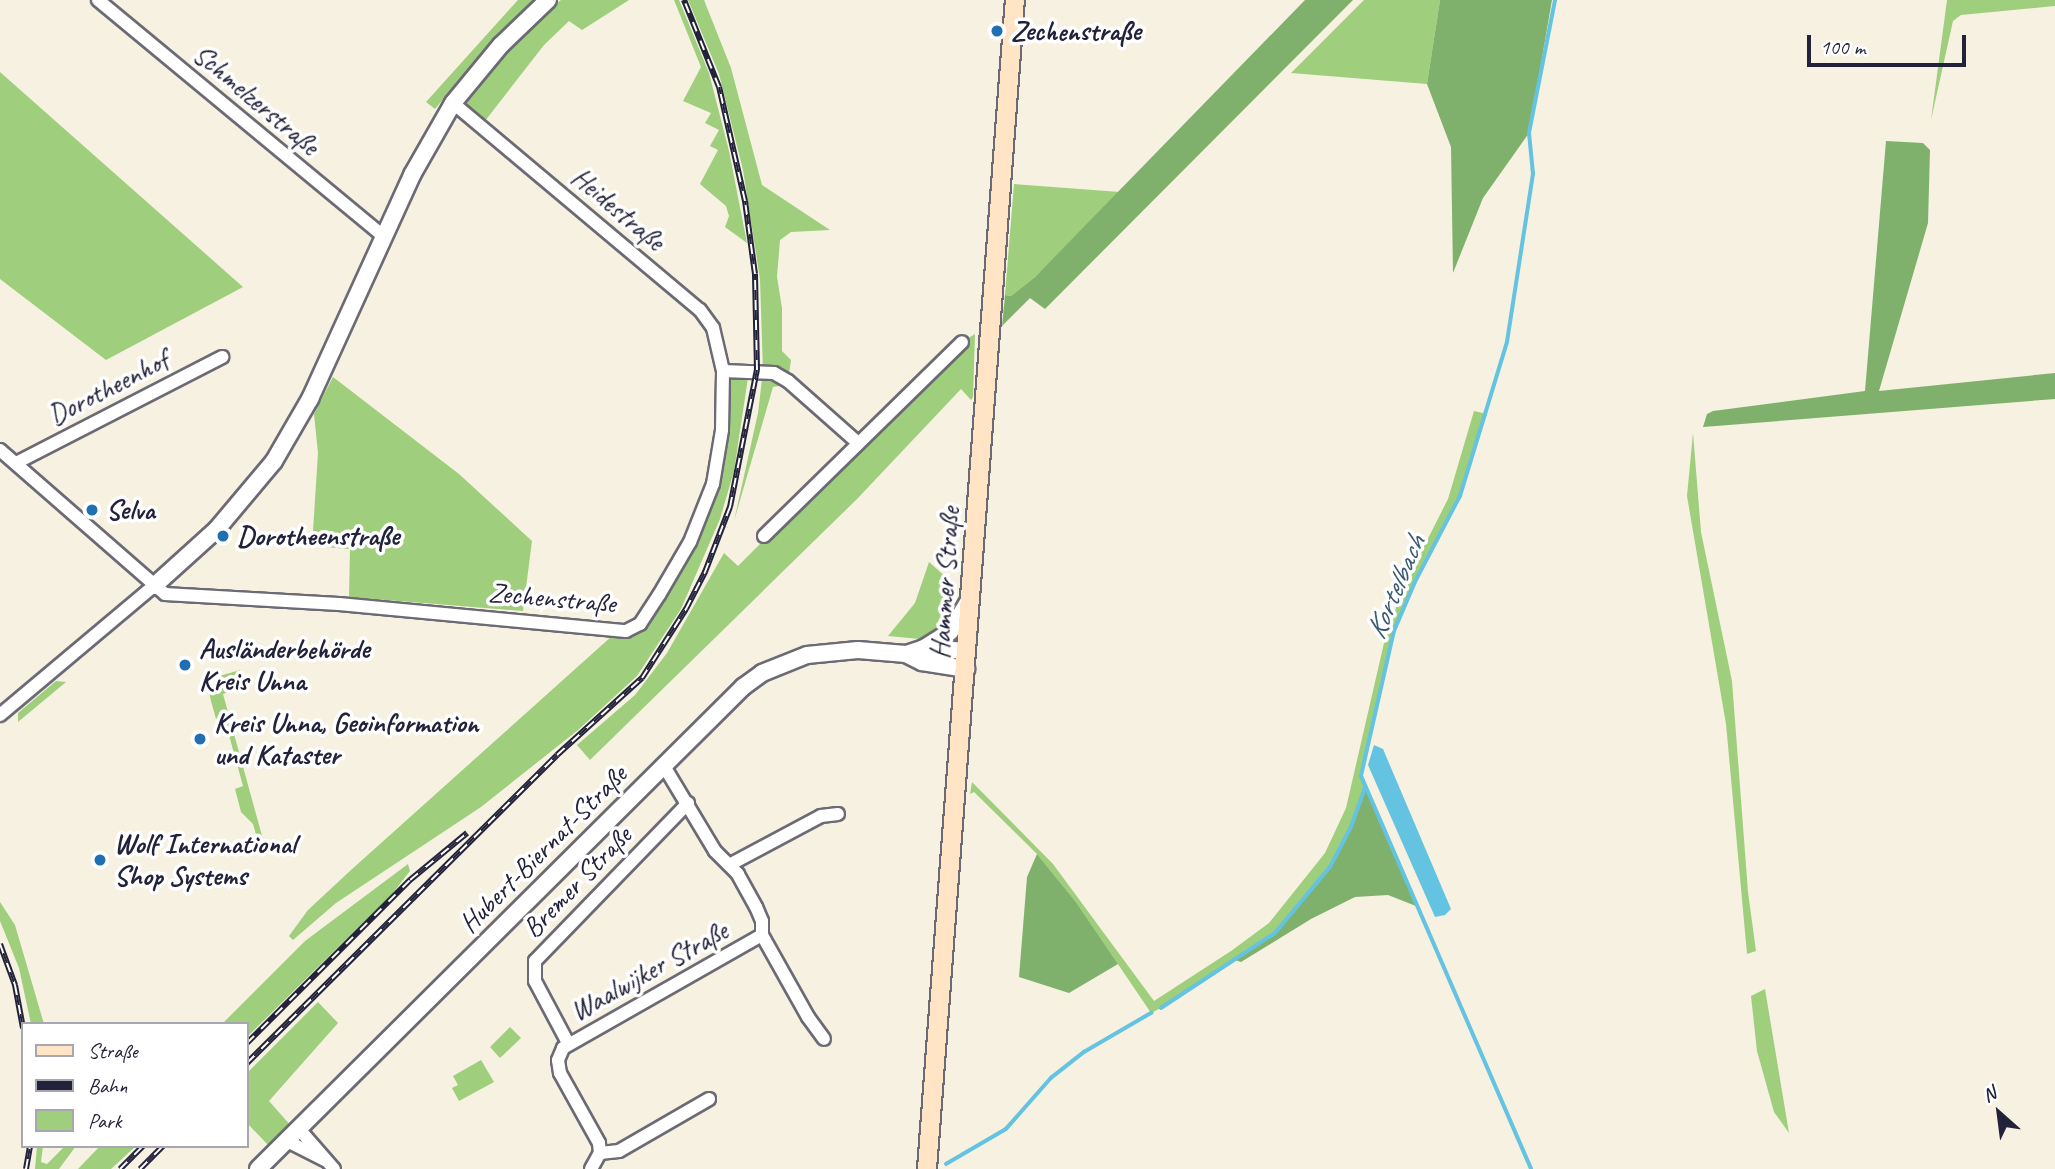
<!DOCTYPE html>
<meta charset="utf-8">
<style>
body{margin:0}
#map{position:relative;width:2055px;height:1169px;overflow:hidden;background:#f6f1e1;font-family:Caveat,sans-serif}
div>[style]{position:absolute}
.green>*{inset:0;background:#9fce7c}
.forest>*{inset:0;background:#7fb16c}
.water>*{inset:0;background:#63c3e1}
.stream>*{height:3.5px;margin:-1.75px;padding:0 1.75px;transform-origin:1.75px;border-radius:1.75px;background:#63c3e1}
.roads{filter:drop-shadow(2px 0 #6c6a75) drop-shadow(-2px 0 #6c6a75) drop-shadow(0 2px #6c6a75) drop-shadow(0 -2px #6c6a75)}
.minor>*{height:12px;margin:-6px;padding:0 6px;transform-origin:6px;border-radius:6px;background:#fff}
.tertiary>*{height:16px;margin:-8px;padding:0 8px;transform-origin:8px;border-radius:8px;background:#fff}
.secondary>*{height:18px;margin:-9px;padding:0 9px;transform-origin:9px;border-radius:9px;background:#ffe4c6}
.rail>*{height:6px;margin-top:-3px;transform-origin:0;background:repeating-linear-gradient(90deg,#fff 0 10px,#22223b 0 20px);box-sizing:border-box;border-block:2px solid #22223b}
.dots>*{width:19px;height:19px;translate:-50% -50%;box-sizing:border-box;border:4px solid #fff;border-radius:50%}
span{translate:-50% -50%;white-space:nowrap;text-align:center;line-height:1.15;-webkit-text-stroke:7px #fff;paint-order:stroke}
.poi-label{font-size:28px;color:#22223b;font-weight:700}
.left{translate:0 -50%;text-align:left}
.street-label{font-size:28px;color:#22223b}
.water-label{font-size:30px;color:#395a75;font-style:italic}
.legend{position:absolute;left:21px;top:1022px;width:228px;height:126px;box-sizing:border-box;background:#fff;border:2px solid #a7a7b1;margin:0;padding:9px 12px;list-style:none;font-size:21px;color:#22223b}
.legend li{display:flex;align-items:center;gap:14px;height:35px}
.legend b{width:35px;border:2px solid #a7a7b1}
.north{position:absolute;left:1964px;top:1078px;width:70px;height:70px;-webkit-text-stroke:5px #fff;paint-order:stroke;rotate:332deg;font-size:19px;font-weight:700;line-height:28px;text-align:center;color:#22223b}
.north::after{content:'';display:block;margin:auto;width:24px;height:32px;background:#22223b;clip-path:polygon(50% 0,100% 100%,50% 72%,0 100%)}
.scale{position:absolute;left:1807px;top:35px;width:159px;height:32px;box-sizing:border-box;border:4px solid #22223b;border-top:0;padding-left:9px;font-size:21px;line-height:24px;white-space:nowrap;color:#22223b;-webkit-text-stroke:5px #fff;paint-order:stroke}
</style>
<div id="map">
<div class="green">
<div style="clip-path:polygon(518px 0,534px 0,493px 39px,435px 109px,426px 102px)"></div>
<div style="clip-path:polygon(561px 0,629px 0,582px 30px,569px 21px,544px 45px,485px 121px,466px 109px,463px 98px,503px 52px,543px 13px)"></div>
<div style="clip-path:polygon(674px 0,679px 0,709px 73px,729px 151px,747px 243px,725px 227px,729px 216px,726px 206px,700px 184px,718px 150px,710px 146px,719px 130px,705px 123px,711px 113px,683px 101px,701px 67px)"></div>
<div style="clip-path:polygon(688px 0,704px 0,731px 68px,762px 185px,830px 230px,791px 232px,780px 240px,777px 277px,782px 308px,782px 351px,791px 360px,788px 381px,785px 385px,773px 387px,734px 521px,758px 413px,763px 371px,760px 279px,743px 170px,719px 74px)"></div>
<div style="clip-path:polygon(1364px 0,1440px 0,1427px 84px,1291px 73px)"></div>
<div style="clip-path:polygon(1947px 0,2055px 0,2055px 6px,1961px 15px,1953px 21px,1931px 120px)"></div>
<div style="clip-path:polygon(0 72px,243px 287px,106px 360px,0 279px)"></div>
<div style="clip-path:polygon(1014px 184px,1120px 192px,1035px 277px,1011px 296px,1005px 295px)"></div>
<div style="clip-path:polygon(975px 334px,973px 397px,971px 400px,961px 389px,857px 499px,590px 760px,577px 745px,635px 695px,667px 653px,724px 553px,738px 566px,962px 342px)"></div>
<div style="clip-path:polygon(723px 371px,749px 371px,734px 471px,720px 519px,681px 609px,637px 676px,578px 730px,481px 807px,336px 903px,293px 940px,289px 936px,308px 910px,351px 870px,612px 636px,640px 623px,690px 542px,713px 484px)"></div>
<div style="clip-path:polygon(333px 377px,459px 474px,532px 541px,523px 611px,349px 597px,350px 549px,312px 546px,318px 453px,314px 414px)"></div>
<div style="clip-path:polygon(1474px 411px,1487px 414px,1460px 496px,1415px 582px,1394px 631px,1361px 776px,1366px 785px,1351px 827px,1330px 867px,1275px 933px,1225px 967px,1161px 1008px,1151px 1013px,1076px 902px,1037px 854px,974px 792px,970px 794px,972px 782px,1053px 864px,1154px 1001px,1231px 951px,1269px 923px,1325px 853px,1346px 808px,1387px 630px,1410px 574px,1448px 499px)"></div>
<div style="clip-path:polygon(1693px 433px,1701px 532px,1732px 681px,1748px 892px,1756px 951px,1747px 954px,1726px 724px,1687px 496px)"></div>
<div style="clip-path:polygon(929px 562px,956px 586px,943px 621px,935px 632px,920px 639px,888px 636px,915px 603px)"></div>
<div style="clip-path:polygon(240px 670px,245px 687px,223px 694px,264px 843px,259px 845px,253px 824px,241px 812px,235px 789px,243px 786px,224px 717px,216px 719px,211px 701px,209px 692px,217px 689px,215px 681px,206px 683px,206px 680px)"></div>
<div style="clip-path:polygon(56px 681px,66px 682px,18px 722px,18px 713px)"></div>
<div style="clip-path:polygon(408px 864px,410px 871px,392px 894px,247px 1037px,247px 1024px,222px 1024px,305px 941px)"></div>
<div style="clip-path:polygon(0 902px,15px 925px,44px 1024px,31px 1024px,19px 968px,0 921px)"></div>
<div style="clip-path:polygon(1765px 989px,1789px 1133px,1774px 1112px,1757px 1051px,1751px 996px)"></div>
<div style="clip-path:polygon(318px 1002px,338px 1023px,269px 1101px,292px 1127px,271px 1148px,247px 1123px,247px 1073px)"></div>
<div style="clip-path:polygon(510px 1027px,521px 1038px,500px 1058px,490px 1047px)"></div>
<div style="clip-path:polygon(481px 1060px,494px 1082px,459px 1101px,452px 1088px,458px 1085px,453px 1076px)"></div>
<div style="clip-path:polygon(37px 1146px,43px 1146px,41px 1162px,47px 1164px,65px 1146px,76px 1146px,59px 1169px,35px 1169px)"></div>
<div style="clip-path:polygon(100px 1146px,136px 1146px,111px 1169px,78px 1169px)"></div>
</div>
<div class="forest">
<div style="clip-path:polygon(1305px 0,1353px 0,1045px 309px,1030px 298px,1002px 326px,1005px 295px,1011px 296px,1035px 277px)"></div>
<div style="clip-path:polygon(1440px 0,1552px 0,1529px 133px,1483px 198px,1453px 273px,1451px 147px,1427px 84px)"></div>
<div style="clip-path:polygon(1886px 141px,1923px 143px,1930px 150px,1928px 223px,1879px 391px,2055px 373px,2055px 399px,1703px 427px,1707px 414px,1713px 411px,1865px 391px)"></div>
<div style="clip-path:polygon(1366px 785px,1416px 906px,1388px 895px,1355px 897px,1311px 919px,1241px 962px,1235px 960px,1275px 933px,1330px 867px,1351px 827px)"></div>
<div style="clip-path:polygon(1037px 854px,1076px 902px,1118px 964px,1069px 993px,1019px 977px,1027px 877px)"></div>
</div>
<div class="water">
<div style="clip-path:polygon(1374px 745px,1383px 749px,1451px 909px,1445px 915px,1435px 917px,1368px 765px)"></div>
</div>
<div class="stream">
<div style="left:1161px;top:1008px;width:136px;rotate:-33.3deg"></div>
<div style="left:1275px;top:933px;width:86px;rotate:-50.2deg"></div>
<div style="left:1330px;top:867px;width:45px;rotate:-62.3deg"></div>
<div style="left:1351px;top:827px;width:41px;rotate:-70.3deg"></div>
<div style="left:946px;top:1164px;width:69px;rotate:-30.3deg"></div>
<div style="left:1006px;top:1129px;width:68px;rotate:-48.6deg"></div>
<div style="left:1051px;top:1078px;width:42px;rotate:-38.2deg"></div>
<div style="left:1084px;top:1052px;width:78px;rotate:-30.2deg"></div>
<div style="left:1531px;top:1169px;width:428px;rotate:-113.4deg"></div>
<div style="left:1361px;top:776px;width:149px;rotate:-77.2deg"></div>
<div style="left:1394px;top:631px;width:53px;rotate:-66.8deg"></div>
<div style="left:1415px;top:582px;width:97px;rotate:-62.4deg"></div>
<div style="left:1460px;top:496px;width:161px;rotate:-73deg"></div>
<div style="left:1507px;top:342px;width:170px;rotate:-81.2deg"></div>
<div style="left:1533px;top:174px;width:41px;rotate:-95.6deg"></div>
<div style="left:1529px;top:133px;width:136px;rotate:-78.9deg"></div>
</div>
<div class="roads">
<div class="minor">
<div style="left:98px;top:0;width:371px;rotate:39.6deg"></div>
<div style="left:453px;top:103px;width:322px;rotate:40deg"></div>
<div style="left:700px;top:310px;width:22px;rotate:54deg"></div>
<div style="left:713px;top:328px;width:44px;rotate:76.9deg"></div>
<div style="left:0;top:450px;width:219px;rotate:41.1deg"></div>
<div style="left:165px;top:594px;width:174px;rotate:3.3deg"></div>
<div style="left:339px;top:604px;width:288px;rotate:5.4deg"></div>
<div style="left:626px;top:631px;width:16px;rotate:-27deg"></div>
<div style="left:640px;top:624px;width:35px;rotate:-57deg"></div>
<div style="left:659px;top:595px;width:61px;rotate:-59.7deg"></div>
<div style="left:690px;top:542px;width:62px;rotate:-68.4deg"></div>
<div style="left:713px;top:484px;width:55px;rotate:-80.5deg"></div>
<div style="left:722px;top:430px;width:59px;rotate:-89deg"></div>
<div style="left:723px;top:371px;width:51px;rotate:2.2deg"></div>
<div style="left:774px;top:373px;width:16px;rotate:30deg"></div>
<div style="left:788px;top:381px;width:94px;rotate:41.5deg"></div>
<div style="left:16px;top:463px;width:232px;rotate:-27.2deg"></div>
<div style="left:764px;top:536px;width:277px;rotate:-44.4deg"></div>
<div style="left:0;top:715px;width:201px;rotate:-40deg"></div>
<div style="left:731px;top:864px;width:102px;rotate:-28.1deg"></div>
<div style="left:821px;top:816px;width:17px;rotate:-7deg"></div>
<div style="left:762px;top:935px;width:94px;rotate:60.7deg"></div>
<div style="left:808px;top:1017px;width:27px;rotate:54deg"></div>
<div style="left:568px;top:1043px;width:70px;rotate:-118deg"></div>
<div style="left:535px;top:981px;width:20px;rotate:-90deg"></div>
<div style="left:535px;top:961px;width:220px;rotate:-45.9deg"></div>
<div style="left:299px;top:1129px;width:53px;rotate:48.8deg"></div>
<div style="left:287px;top:1141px;width:42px;rotate:26.6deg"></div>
<div style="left:600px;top:1153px;width:19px;rotate:-6deg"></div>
<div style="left:619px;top:1151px;width:104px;rotate:-30deg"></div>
<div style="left:591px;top:1169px;width:18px;rotate:-61deg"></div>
<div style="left:600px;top:1153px;width:10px;rotate:-96deg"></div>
<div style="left:599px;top:1143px;width:80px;rotate:-119.1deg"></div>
<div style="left:560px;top:1073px;width:13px;rotate:-99deg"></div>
<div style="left:558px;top:1060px;width:13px;rotate:-67deg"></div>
<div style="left:563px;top:1048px;width:229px;rotate:-29.6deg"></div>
<div style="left:762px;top:935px;width:14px;rotate:-90deg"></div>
<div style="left:762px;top:921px;width:15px;rotate:-113deg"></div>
<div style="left:756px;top:907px;width:38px;rotate:-119deg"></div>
<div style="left:738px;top:874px;width:33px;rotate:-135deg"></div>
<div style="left:715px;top:851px;width:99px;rotate:-121deg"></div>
</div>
<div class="tertiary">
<div style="left:154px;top:586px;width:85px;rotate:-42.1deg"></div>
<div style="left:217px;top:529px;width:89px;rotate:-50deg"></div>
<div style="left:274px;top:461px;width:72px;rotate:-59.9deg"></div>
<div style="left:310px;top:399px;width:246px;rotate:-65.5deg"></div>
<div style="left:412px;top:175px;width:83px;rotate:-60.3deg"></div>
<div style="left:453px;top:103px;width:75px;rotate:-50.4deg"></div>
<div style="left:501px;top:45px;width:65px;rotate:-43.8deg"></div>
<div style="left:924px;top:648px;width:31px;rotate:-32deg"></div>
<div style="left:950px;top:632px;width:37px;rotate:-59deg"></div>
<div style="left:906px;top:654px;width:18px;rotate:27deg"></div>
<div style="left:922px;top:662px;width:45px;rotate:9deg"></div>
<div style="left:258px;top:1169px;width:684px;rotate:-44.82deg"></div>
<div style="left:743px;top:687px;width:24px;rotate:-36deg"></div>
<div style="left:762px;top:673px;width:48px;rotate:-21.8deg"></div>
<div style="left:807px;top:655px;width:51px;rotate:-5.6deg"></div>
<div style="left:858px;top:650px;width:48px;rotate:4.8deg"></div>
<div style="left:906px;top:654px;width:19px;rotate:-18deg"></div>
<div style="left:924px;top:648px;width:43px;rotate:4deg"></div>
</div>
<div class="secondary">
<div style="left:927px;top:1169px;width:1172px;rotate:-85.7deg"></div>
</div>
</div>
<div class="rail">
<div style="left:0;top:944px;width:44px;rotate:69.9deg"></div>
<div style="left:15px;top:985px;width:44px;rotate:79.5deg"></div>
<div style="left:247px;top:1043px;width:231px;rotate:-45deg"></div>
<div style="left:410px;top:880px;width:74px;rotate:-39.5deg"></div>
<div style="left:247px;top:1063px;width:437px;rotate:-44.8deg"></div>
<div style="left:557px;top:755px;width:115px;rotate:-42.2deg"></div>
<div style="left:642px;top:678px;width:82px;rotate:-57.5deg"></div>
<div style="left:686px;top:609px;width:42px;rotate:-62.8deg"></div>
<div style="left:705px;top:572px;width:70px;rotate:-69deg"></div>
<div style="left:730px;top:507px;width:140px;rotate:-78.9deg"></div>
<div style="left:757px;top:370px;width:96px;rotate:-91.2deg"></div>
<div style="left:755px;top:274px;width:74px;rotate:-97.8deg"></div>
<div style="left:745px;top:201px;width:117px;rotate:-102.8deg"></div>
<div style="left:719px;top:87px;width:94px;rotate:-111.9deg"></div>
<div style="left:26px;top:1169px;width:23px;rotate:-80deg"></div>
<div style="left:120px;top:1169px;width:33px;rotate:-45deg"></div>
<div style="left:140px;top:1169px;width:33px;rotate:-45deg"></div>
</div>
<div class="dots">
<div style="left:997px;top:31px;background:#1f6fb2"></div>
<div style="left:92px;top:510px;background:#1f6fb2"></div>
<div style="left:223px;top:536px;background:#1f6fb2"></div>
<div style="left:185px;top:665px;background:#1f6fb2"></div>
<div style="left:200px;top:739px;background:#1f6fb2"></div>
<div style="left:100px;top:860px;background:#1f6fb2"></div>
</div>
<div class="poi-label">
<span class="left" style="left:1011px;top:31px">Zechenstraße</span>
<span class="left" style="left:106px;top:510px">Selva</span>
<span class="left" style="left:237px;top:536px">Dorotheenstraße</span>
<span class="left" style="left:199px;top:665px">Ausländerbehörde<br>Kreis Unna</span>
<span class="left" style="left:214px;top:739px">Kreis Unna, Geoinformation<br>und Kataster</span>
<span class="left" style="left:114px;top:860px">Wolf International<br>Shop Systems</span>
</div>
<div class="street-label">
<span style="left:256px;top:100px;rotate:40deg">Schmelzerstraße</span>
<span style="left:618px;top:209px;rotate:40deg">Heidestraße</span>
<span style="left:108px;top:388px;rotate:-27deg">Dorotheenhof</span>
<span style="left:945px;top:583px;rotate:-86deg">Hammer Straße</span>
<span style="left:552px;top:598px;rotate:5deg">Zechenstraße</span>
<span style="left:543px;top:849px;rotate:-45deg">Hubert-Biernat-Straße</span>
<span style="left:577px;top:882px;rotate:-46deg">Bremer Straße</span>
<span style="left:649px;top:971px;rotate:-29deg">Waalwijker Straße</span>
</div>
<div class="water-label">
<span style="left:1395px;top:587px;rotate:-67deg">Kortelbach</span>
</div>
<ul class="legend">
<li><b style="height:9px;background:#ffe4c6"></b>Straße</li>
<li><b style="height:9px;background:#22223b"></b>Bahn</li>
<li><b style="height:19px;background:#9fce7c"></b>Park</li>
</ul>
<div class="north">N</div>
<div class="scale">100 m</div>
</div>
